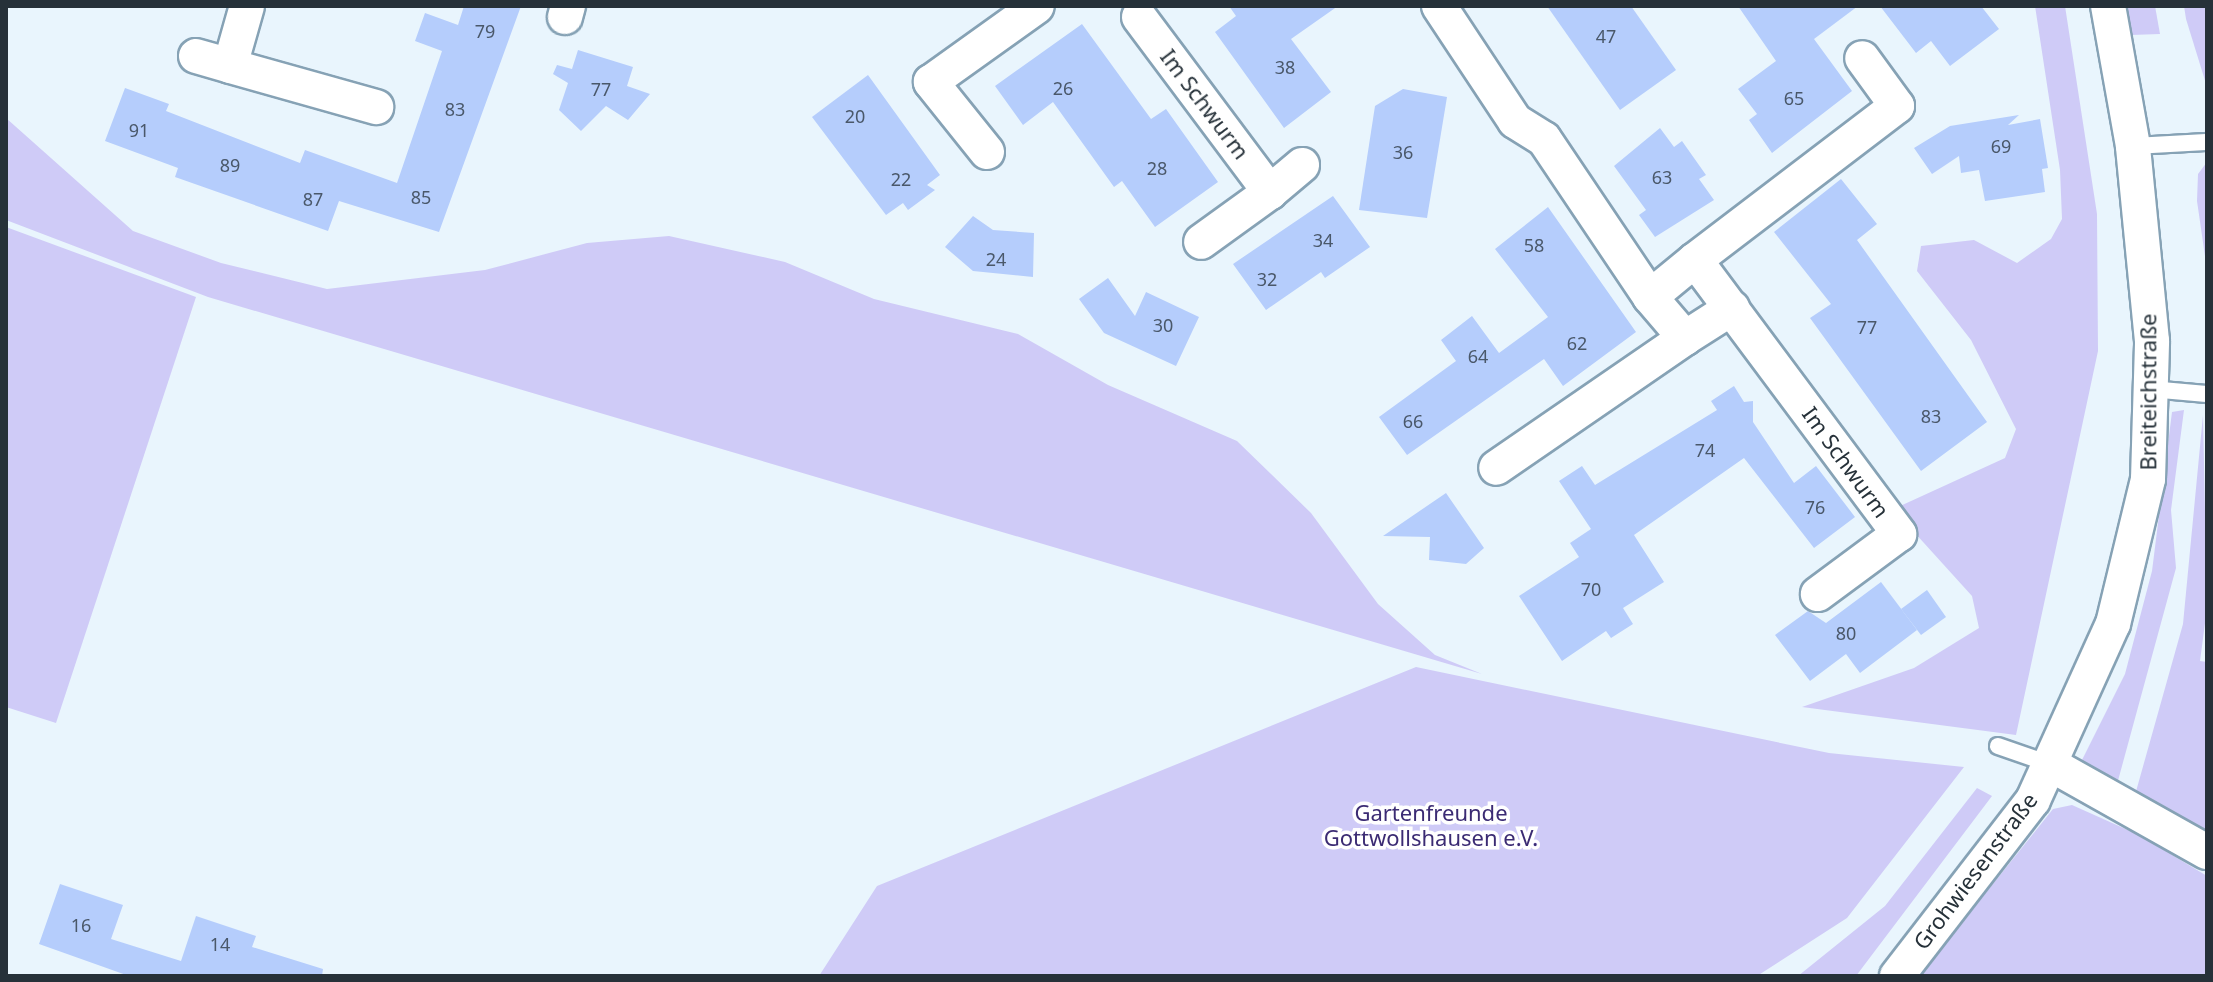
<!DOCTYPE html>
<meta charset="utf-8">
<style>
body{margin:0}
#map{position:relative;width:2213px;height:982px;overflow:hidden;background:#e9f5fd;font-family:"Noto Sans",sans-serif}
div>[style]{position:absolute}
.green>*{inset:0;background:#cfcbf7}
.building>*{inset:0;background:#b5cdfc}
.roads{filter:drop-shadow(2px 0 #86a2b5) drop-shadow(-2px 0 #86a2b5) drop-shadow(0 2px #86a2b5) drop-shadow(0 -2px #86a2b5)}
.lane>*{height:16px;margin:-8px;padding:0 8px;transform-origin:8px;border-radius:8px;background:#fff}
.street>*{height:34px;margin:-17px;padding:0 17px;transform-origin:17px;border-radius:17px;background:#fff}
span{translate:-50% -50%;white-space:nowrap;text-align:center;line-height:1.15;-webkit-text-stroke:7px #fff;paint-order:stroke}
.number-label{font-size:18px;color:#4a586a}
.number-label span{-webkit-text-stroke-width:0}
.street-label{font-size:22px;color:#263139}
.park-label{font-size:22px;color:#3b2b73}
.frame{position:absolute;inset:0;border:8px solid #263139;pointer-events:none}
</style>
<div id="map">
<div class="green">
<div style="clip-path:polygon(2035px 6px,2065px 6px,2097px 214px,2098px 351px,2016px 735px,1802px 707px,1914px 668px,1979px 628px,1972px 596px,1914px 532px,1898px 507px,2005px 458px,2016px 429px,1971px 340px,1917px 271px,1921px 246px,1974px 240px,2017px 263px,2051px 239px,2062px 219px,2060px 170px)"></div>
<div style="clip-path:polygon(2125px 6px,2155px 6px,2160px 34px,2131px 35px)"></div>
<div style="clip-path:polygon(2184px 6px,2207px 6px,2207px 87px,2186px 19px)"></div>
<div style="clip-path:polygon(6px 118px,133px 231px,221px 263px,327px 289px,485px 270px,587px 243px,669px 236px,785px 262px,874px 299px,1018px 334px,1108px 385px,1237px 441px,1311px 513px,1378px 604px,1435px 655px,1482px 674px,208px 297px,6px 220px)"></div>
<div style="clip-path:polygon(2207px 162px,2207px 380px,2206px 263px,2197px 201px,2198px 174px)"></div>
<div style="clip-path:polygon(6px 227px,196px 297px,56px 723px,6px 707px)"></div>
<div style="clip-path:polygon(2184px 410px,2171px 510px,2176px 568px,2116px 788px,2081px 762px,2125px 674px,2152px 571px,2172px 412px)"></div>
<div style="clip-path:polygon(2203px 415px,2207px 608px,2200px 661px,2207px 662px,2207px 835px,2135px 795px,2183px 624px)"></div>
<div style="clip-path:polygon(1416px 667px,1829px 753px,1964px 767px,1847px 918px,1757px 976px,819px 976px,877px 886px)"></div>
<div style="clip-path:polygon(1977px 788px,1992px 796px,1856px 976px,1798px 976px,1885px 906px)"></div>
<div style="clip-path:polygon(2072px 805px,2139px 835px,2207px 876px,2207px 976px,1919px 976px,2053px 809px)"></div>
</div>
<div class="building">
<div style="clip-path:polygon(464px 6px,521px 6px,439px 232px,339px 201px,328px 231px,175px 177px,178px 168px,105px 141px,125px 88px,169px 104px,166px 111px,300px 163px,305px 150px,397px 183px,442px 51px,415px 41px,425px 13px,458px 25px)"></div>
<div style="clip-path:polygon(1229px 6px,1338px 6px,1291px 39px,1331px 92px,1284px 128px,1215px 32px,1236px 16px)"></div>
<div style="clip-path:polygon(1547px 6px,1631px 6px,1676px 70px,1620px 110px)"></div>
<div style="clip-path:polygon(1738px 6px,1858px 6px,1814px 39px,1852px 91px,1772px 153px,1749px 120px,1757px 114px,1738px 89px,1776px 61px)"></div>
<div style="clip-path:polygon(1880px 6px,1981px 6px,1999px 29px,1950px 66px,1931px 41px,1916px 53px)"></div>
<div style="clip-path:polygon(1082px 24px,1151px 119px,1166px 109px,1218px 182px,1155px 227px,1122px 181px,1114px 187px,1053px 102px,1023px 125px,995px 86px)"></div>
<div style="clip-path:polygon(578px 50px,633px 67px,627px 86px,650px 94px,628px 120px,606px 106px,581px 131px,559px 110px,568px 83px,553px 74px,557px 65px,572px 69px)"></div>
<div style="clip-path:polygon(868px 75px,940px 175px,927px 185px,935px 190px,908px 210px,903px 203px,886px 215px,812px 117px)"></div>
<div style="clip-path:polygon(1403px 89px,1447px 97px,1427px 218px,1359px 210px,1375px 106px)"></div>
<div style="clip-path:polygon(2019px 115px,2008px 125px,2040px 119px,2048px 168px,2042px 169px,2045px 192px,1985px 201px,1979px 170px,1961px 173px,1959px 156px,1932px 174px,1914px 148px,1950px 126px)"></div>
<div style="clip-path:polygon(1660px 128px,1674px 147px,1682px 141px,1706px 175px,1699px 179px,1714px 200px,1655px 237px,1639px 215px,1646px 210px,1614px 166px)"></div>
<div style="clip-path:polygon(1841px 179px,1877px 224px,1857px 240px,1987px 422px,1921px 471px,1810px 318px,1831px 304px,1774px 232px)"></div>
<div style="clip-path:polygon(1333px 196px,1370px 247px,1325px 278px,1321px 272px,1266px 310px,1233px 264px)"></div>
<div style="clip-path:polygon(1548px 207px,1636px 332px,1563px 386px,1544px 359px,1407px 455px,1379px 417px,1456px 361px,1441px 340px,1472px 316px,1499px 353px,1548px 317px,1495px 249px)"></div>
<div style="clip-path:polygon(973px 216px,993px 230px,1034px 233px,1033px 277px,973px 271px,945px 247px)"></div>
<div style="clip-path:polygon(1108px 278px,1135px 316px,1146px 292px,1199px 317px,1176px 366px,1104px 333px,1079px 299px)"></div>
<div style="clip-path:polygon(1734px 386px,1744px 402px,1753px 401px,1753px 422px,1794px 483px,1816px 466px,1855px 517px,1814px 548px,1744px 458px,1634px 535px,1664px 582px,1623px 608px,1633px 624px,1611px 638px,1606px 631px,1562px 661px,1519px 596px,1579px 557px,1570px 543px,1591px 529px,1559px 481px,1582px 466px,1595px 485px,1717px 410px,1711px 401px)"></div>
<div style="clip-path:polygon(1446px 493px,1484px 548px,1466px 564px,1429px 560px,1430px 537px,1383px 536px)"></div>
<div style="clip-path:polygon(1881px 582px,1917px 630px,1860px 673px,1846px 654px,1810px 681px,1775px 635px,1808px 611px,1826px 623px)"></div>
<div style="clip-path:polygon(1927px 590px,1946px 617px,1921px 635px,1901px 609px)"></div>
<div style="clip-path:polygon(60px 884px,123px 905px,111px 939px,181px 961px,196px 916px,256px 936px,252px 947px,323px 969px,322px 976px,129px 976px,39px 944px)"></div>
</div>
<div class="roads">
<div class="lane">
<div style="left:2133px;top:146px;width:74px;rotate:-3.1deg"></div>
<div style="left:2150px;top:389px;width:57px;rotate:5deg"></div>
<div style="left:1998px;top:746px;width:55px;rotate:19.1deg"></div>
</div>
<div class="street">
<div style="left:247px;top:6px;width:62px;rotate:105.8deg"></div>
<div style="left:230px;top:66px;width:152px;rotate:15.7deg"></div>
<div style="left:1439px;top:6px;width:138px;rotate:56.5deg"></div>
<div style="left:1515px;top:121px;width:34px;rotate:32deg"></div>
<div style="left:1544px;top:139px;width:190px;rotate:56.1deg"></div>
<div style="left:1650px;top:297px;width:54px;rotate:49.5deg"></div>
<div style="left:1685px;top:338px;width:229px;rotate:145.5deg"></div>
<div style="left:565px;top:17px;width:11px;rotate:-75deg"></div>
<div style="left:1139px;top:17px;width:219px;rotate:53.2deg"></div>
<div style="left:1270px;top:192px;width:85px;rotate:144.1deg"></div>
<div style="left:196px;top:56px;width:35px;rotate:16deg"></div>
<div style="left:987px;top:152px;width:90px;rotate:-128.7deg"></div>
<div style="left:931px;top:82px;width:130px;rotate:-35.6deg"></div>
<div style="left:1270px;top:192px;width:42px;rotate:-40.2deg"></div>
<div style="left:1695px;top:260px;width:254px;rotate:-37.3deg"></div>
<div style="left:1897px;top:106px;width:59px;rotate:-126.1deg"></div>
<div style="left:1650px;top:297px;width:58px;rotate:-39.4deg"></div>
<div style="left:1695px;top:260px;width:342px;rotate:53.3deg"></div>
<div style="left:1899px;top:534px;width:101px;rotate:143.5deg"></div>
<div style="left:1685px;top:338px;width:56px;rotate:-32.6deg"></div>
<div style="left:2050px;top:764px;width:180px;rotate:29.3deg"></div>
<div style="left:1897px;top:976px;width:222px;rotate:-52.3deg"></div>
<div style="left:2033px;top:800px;width:193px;rotate:-65.6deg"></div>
<div style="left:2113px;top:624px;width:149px;rotate:-76.4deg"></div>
<div style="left:2148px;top:479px;width:138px;rotate:-88.3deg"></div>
<div style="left:2152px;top:341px;width:196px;rotate:-95.6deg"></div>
<div style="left:2133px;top:146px;width:142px;rotate:-100.1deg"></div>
</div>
</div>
<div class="number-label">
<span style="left:485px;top:31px">79</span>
<span style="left:1606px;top:36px">47</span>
<span style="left:1285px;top:67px">38</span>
<span style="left:1063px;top:88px">26</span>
<span style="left:601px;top:89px">77</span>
<span style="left:1794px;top:98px">65</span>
<span style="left:455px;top:109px">83</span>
<span style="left:855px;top:116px">20</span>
<span style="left:139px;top:130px">91</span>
<span style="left:2001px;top:146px">69</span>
<span style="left:1403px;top:152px">36</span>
<span style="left:230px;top:165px">89</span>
<span style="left:1157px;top:168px">28</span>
<span style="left:1662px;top:177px">63</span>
<span style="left:901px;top:179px">22</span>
<span style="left:421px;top:197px">85</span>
<span style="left:313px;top:199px">87</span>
<span style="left:1323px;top:240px">34</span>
<span style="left:1534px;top:245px">58</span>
<span style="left:996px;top:259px">24</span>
<span style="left:1267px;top:279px">32</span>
<span style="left:1163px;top:325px">30</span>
<span style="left:1867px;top:327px">77</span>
<span style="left:1577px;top:343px">62</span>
<span style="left:1478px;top:356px">64</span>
<span style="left:1931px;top:416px">83</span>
<span style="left:1413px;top:421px">66</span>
<span style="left:1705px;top:450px">74</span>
<span style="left:1815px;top:507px">76</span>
<span style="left:1591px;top:589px">70</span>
<span style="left:1846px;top:633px">80</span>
<span style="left:81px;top:925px">16</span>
<span style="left:220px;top:944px">14</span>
</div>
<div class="street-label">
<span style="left:1205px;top:104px;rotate:53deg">Im Schwurm</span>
<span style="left:2148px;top:392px;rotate:-90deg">Breiteichstraße</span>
<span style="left:1846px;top:462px;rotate:54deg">Im Schwurm</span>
<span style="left:1975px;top:871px;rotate:-53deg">Grohwiesenstraße</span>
</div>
<div class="park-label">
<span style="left:1431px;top:825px">Gartenfreunde<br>Gottwollshausen e.V.</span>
</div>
<div class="frame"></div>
</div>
